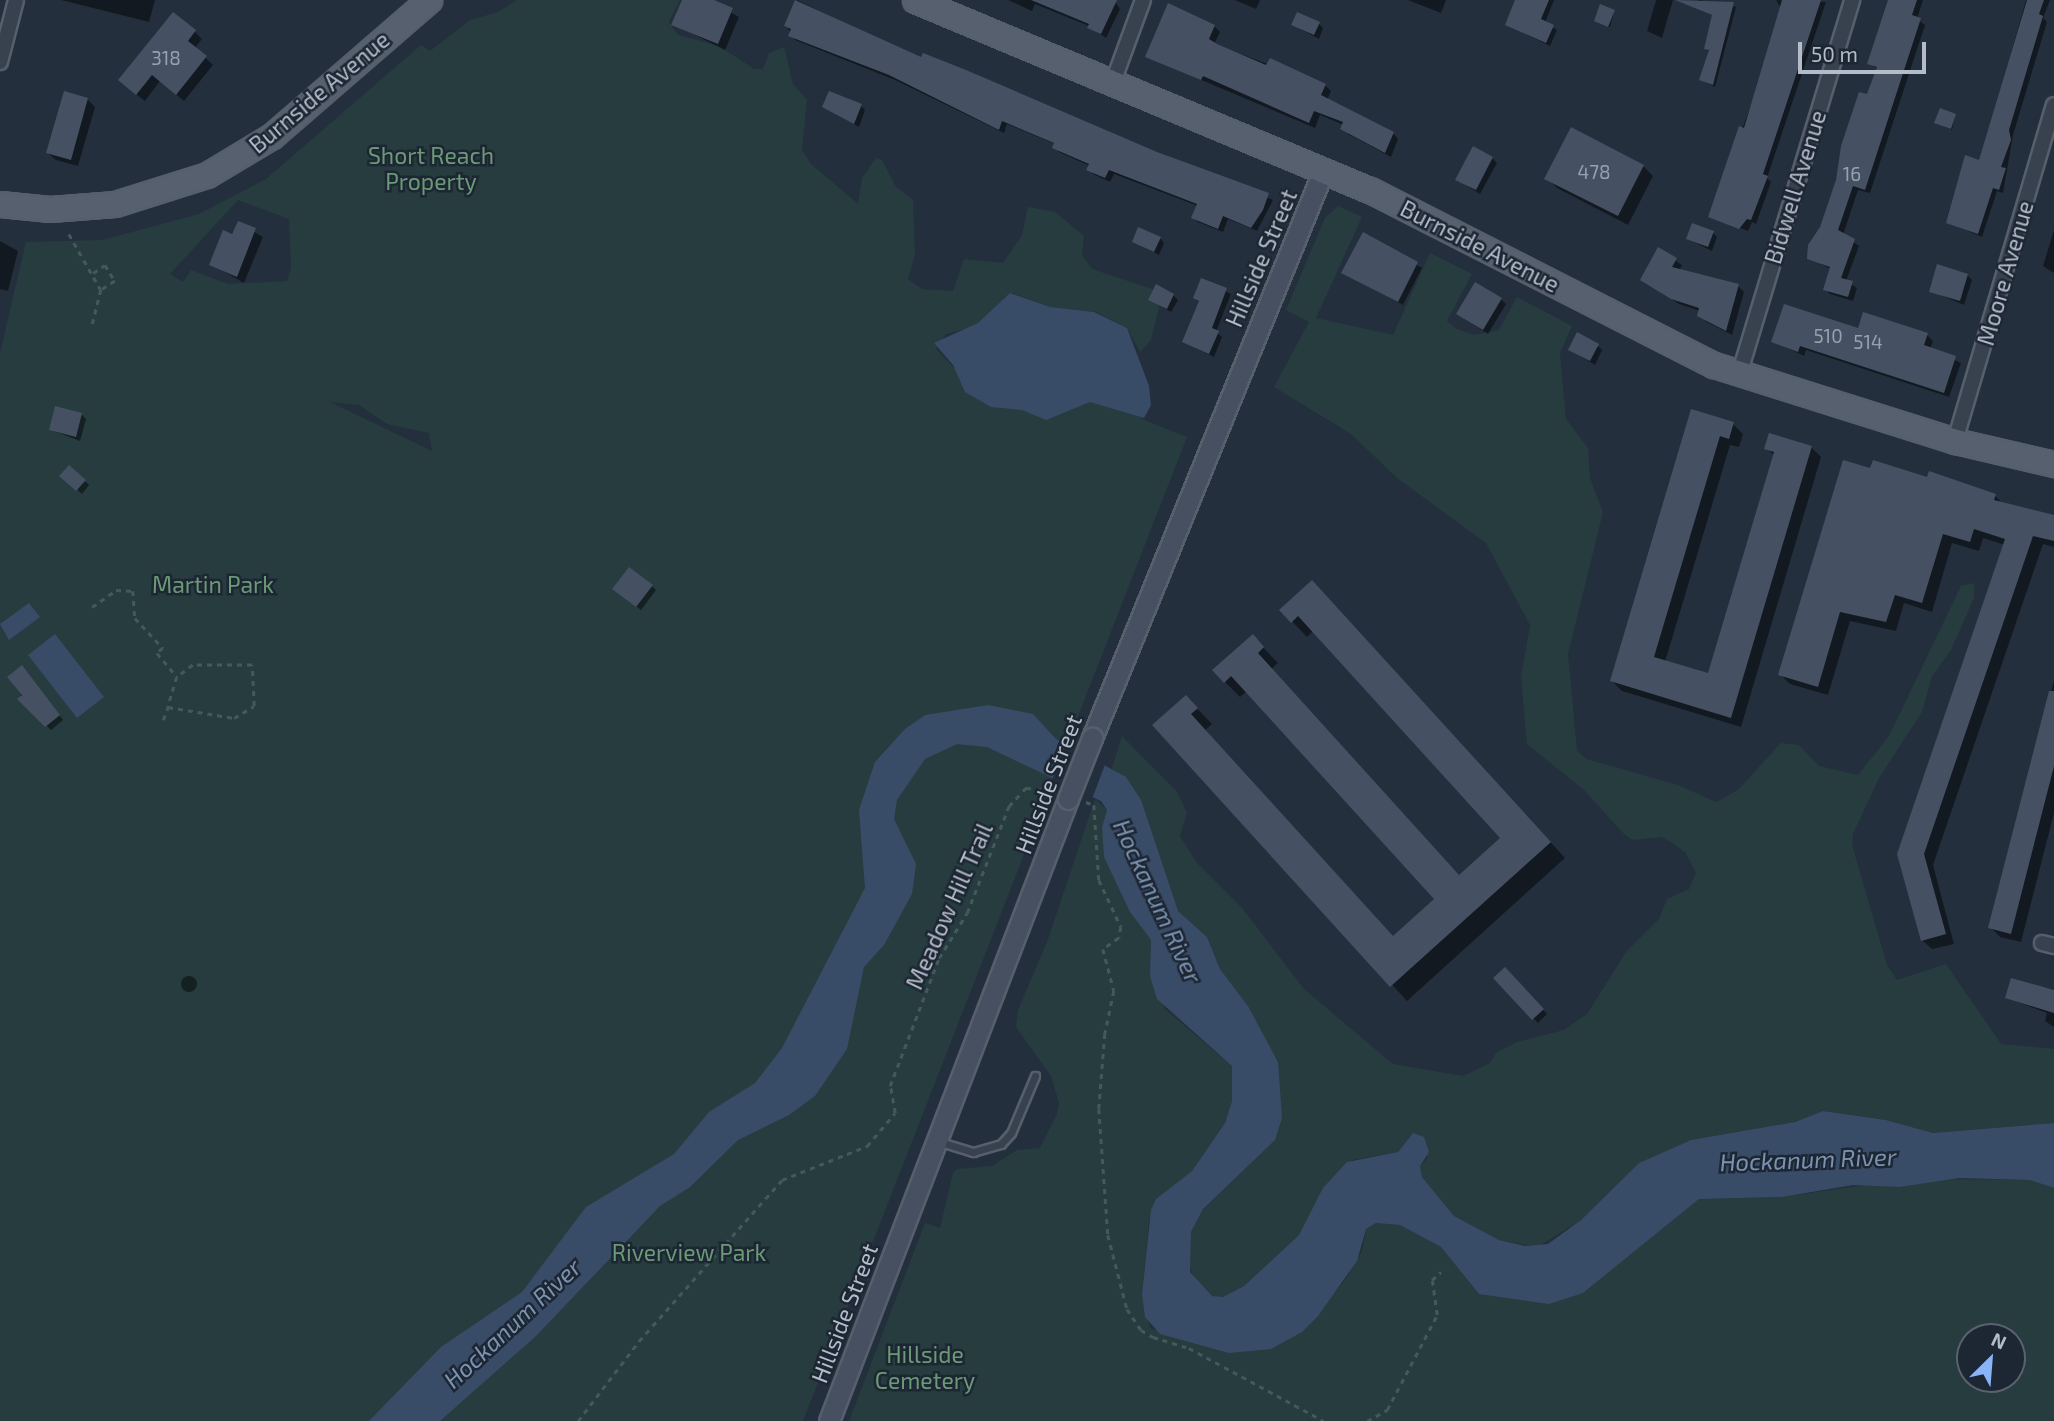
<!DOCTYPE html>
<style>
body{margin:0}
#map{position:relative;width:2054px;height:1421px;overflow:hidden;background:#242f3e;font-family:"Exo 2",sans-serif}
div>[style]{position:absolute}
.green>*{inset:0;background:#263c3f}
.water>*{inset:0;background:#394c67}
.pier>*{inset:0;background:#242f3e}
.shadow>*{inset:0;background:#0007}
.round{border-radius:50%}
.building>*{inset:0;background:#455162}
.path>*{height:2.5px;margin-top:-1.25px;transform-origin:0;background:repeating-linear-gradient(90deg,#44595c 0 5px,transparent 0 10px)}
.roads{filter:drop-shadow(2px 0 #565f6c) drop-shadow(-2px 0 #565f6c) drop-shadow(0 2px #565f6c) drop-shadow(0 -2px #565f6c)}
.lane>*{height:7px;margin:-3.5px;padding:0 3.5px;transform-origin:3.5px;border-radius:3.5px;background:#38414e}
.street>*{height:14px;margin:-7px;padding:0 7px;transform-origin:7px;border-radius:7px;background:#38414e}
.secondary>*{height:19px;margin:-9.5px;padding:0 9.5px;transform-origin:9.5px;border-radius:9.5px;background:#465061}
.primary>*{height:23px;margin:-11.5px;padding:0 11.5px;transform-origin:11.5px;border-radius:11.5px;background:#56606e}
.bridges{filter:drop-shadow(2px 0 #565f6c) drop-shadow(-2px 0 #565f6c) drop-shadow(0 2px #565f6c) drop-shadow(0 -2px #565f6c)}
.secondary-bridge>*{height:19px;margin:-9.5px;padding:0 9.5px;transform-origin:9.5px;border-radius:9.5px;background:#465061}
span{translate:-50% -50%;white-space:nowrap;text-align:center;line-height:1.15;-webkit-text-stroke:5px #1d2633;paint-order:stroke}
.number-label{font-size:19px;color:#98a1af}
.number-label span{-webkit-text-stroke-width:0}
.street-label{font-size:23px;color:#b4bcc9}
.park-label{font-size:23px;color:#6b9a76}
.water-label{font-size:24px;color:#7c92b1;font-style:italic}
.north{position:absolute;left:1956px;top:1323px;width:70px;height:70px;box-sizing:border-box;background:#1d2633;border:2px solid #59626f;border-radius:50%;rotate:25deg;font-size:19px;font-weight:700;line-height:28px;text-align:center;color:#b4bcc9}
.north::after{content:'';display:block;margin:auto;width:24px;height:32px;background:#8ab4f8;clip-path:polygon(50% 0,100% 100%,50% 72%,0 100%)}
.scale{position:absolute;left:1798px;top:42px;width:128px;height:32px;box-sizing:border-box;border:4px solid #b4bcc9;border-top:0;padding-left:9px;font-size:21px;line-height:24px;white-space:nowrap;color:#b4bcc9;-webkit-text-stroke:5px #1d2633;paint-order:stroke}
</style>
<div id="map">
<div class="green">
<div style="clip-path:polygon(evenodd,517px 0,680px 0,669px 22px,678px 35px,719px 46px,754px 69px,763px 69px,769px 53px,784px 47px,793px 84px,807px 100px,802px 150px,811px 164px,858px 204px,862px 178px,876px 158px,882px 160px,896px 187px,913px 200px,915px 255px,908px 279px,922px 289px,953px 291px,964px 259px,1003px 263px,1022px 235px,1028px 207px,1055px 212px,1084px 236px,1082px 255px,1092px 269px,1155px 290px,1159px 307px,1151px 340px,1140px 352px,1127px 328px,1096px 312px,1050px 307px,1013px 293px,1003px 298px,1142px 419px,1187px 437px,803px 1421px,0 1421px,0 353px,26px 242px,102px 240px,199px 214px,266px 179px,421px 45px,430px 51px,470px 20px,498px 12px,517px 0,238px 200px,289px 219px,291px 268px,287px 281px,228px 284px,191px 270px,183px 282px,170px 274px,238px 200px,517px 0,973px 327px,955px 369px,936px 349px,946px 334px,973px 327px,517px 0,330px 402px,359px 405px,387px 424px,429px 433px,432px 451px,330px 402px)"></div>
<div style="clip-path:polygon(1338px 206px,1362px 217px,1316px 318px,1393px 335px,1430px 253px,1472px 274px,1447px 321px,1457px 329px,1474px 335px,1499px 330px,1517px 297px,1572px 326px,1560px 353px,1566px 419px,1588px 448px,1590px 478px,1603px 512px,1568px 654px,1577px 751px,1586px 759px,1678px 785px,1716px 802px,1738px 790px,1781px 743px,1799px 745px,1819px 766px,1858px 775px,1889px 736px,1961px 586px,1974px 583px,1974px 598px,1951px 650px,1932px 676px,1922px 712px,1879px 778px,1853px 834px,1852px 845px,1887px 965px,1897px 980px,1946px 964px,2001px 1044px,2054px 1049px,2054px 1123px,1933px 1133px,1886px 1120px,1823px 1111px,1795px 1122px,1691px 1140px,1639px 1163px,1581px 1220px,1537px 1247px,1499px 1240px,1454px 1216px,1422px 1177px,1420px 1166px,1428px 1158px,1413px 1133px,1398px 1152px,1352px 1160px,1299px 1235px,1244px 1286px,1223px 1297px,1211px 1296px,1198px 1286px,1189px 1266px,1191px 1232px,1203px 1209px,1275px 1140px,1278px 1062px,1248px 1006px,1220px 969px,1207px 937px,1178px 911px,1112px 768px,1122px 736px,1177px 792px,1187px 813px,1180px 836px,1196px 862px,1243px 909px,1304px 989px,1393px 1064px,1463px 1076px,1490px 1063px,1496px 1053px,1517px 1042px,1564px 1030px,1587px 1014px,1626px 952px,1659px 919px,1667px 899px,1689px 889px,1696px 873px,1686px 853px,1671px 842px,1661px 837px,1633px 840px,1624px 834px,1584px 790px,1527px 744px,1521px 677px,1530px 625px,1486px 543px,1397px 478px,1351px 434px,1274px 387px,1309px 322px,1286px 310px,1325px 218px)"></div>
<div style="clip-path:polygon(evenodd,1095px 799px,1107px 810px,1102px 827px,1105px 851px,1130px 912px,1151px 940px,1150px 976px,1165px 1009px,1232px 1066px,1232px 1101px,1225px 1123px,1192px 1171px,1156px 1199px,1149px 1222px,1142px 1294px,1150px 1328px,1172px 1336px,1302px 1332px,1346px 1279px,1362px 1251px,1366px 1229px,1376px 1223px,1400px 1225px,1441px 1247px,1479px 1294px,1583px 1293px,1699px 1199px,1782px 1197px,1865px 1185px,1900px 1187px,1947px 1179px,2030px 1180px,2054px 1188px,2054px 1421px,849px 1421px,925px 1223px,940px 1228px,953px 1173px,957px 1169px,992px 1166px,1017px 1150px,1040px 1148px,1057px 1114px,1059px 1103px,1051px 1076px,1016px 1027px,1018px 1010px,1047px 942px,1095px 799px,1970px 1337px,2012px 1337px,2012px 1379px,1970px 1379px,1970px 1337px)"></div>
</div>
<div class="water">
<div style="clip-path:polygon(1010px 293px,1050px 307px,1094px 312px,1127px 328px,1149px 386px,1151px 405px,1144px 418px,1090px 402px,1046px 420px,1022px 410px,991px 407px,965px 392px,953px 365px,934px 343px,978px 323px)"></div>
<div style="clip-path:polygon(29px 603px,40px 617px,9px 640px,0 624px)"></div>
<div style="clip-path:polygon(55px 634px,104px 697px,77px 718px,28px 655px)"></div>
<div style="clip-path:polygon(988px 705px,1033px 714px,1056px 739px,1126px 777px,1141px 800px,1178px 911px,1207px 937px,1220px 969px,1248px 1006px,1278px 1062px,1282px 1118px,1275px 1140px,1203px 1209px,1191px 1232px,1190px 1272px,1212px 1296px,1223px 1297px,1244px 1286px,1299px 1235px,1323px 1188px,1347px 1162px,1398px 1152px,1413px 1133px,1424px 1137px,1429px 1152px,1420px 1166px,1422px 1177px,1454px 1216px,1499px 1240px,1525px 1246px,1548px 1244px,1581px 1220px,1639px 1163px,1691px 1140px,1795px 1122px,1823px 1111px,1886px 1120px,1933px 1133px,2054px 1123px,2054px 1188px,2030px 1180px,1959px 1178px,1900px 1187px,1853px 1185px,1782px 1197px,1699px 1199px,1583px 1293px,1549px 1304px,1479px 1294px,1441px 1247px,1400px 1225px,1376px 1223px,1366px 1229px,1357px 1261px,1318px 1316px,1302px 1332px,1271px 1349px,1229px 1353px,1160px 1334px,1145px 1317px,1142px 1294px,1151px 1210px,1156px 1199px,1192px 1171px,1225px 1123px,1232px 1101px,1232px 1066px,1157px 999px,1150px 976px,1151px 940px,1130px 912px,1104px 857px,1102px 827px,1107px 810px,1101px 801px,987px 747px,957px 744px,925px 759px,897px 800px,894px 819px,916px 864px,912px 894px,884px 945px,864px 967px,847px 1049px,815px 1096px,789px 1115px,738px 1140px,690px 1187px,660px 1206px,535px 1337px,440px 1421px,369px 1421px,441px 1347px,522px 1292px,586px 1207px,674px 1154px,709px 1112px,755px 1083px,782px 1048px,865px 888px,859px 810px,875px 762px,905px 729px,925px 715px)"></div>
</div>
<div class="pier">
<div style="clip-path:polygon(1067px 742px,1106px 762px,1092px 799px,1052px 780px)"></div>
</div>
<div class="shadow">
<div style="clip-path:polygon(61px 0,155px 0,149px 22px)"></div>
<div style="clip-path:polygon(684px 0,709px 0,739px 17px,725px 50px,673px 24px)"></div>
<div style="clip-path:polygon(797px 0,922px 60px,1273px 200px,1257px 231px,1228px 219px,1223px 232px,1198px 222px,1193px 218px,1198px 206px,1114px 174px,1110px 182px,1093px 174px,1090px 166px,1059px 152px,1055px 144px,1007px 124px,1004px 133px,895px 80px,795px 40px,786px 25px)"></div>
<div style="clip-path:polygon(1008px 0,1114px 0,1120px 9px,1106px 38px,1089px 26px,1035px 4px,1032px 11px)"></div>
<div style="clip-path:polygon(1235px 0,1260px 0,1256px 9px)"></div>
<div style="clip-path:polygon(1408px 0,1446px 0,1441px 13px)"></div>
<div style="clip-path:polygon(1517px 0,1554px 0,1545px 23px,1557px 30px,1550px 46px,1507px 25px)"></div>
<div style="clip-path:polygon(1656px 0,1673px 0,1662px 38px,1647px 31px)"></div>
<div style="clip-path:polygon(1699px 0,1736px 7px,1715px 87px,1701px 80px,1710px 52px,1706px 48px,1714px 16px,1700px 10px)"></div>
<div style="clip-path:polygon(1776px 0,1826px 2px,1767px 178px,1771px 182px,1756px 224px,1752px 222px,1748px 231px,1710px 216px,1760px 81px,1781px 8px)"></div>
<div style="clip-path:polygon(1891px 0,1923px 0,1917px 19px,1925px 25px,1870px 193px,1858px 190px,1843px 235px,1859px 246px,1846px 281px,1857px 288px,1853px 301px,1830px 294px,1825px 289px,1831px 269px,1809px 258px,1878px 69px,1869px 63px)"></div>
<div style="clip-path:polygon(2026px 0,2050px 0,2043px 18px,2047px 22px,2013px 135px,2003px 193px,1997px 191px,1982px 237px,1948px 222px,1980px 162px)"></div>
<div style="clip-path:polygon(1614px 12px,1610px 27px,1597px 22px)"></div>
<div style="clip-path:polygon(1319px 24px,1323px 28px,1319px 39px,1293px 25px)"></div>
<div style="clip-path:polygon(1214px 26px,1220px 32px,1214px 44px,1325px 85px,1331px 91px,1327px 100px,1393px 133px,1398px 139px,1391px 157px,1348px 134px,1344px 125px,1320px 115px,1315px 128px,1147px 57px)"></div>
<div style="clip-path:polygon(195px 32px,202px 39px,195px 48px,213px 65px,184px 101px,160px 81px,145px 101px,127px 87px)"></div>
<div style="clip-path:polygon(87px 99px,95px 107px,78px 166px,56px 160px,48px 153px)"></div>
<div style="clip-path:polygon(825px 106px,861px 106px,865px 110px,859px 127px)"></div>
<div style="clip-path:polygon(1955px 116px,1952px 130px,1936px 123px)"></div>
<div style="clip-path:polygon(1492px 158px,1497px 163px,1480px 194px,1458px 180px)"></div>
<div style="clip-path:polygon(1643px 166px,1653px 176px,1628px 225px,1557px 188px,1547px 178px)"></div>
<div style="clip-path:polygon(239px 223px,263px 237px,244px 283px,211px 264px)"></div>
<div style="clip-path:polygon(2054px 230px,2054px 273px,2043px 266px)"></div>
<div style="clip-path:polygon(1713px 233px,1717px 237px,1712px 251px,1688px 239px)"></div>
<div style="clip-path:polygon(1364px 235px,1422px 268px,1403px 305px,1343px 273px)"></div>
<div style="clip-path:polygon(1160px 238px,1164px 243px,1159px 255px,1134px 242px)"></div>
<div style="clip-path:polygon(0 241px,18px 251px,8px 291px,0 289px)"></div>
<div style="clip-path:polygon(1658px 250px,1682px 265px,1679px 271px,1738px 286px,1744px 292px,1732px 335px,1705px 321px,1700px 311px,1679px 304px,1642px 280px)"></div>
<div style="clip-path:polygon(1967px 275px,1972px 280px,1964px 305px,1931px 291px)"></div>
<div style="clip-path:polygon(1202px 280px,1231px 294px,1216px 332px,1222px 337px,1214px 357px,1184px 342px,1200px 303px,1195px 298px)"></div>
<div style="clip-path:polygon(1173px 295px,1178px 300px,1171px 312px,1150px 299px)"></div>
<div style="clip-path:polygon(1501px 299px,1506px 304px,1488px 334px,1458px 314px)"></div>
<div style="clip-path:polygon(1859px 330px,1927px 335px,1933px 341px,1930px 349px,1961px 363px,1949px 397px,1806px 350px,1804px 356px,1773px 341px)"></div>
<div style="clip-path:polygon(1598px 346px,1602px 350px,1595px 365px,1570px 350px)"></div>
<div style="clip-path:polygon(1692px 412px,1733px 424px,1743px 434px,1739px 447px,1730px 445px,1665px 662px,1709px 676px,1775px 456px,1766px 448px,1811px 447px,1821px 457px,1741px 727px,1622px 691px,1612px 681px)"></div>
<div style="clip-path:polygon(82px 415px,86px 419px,80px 441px,51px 430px)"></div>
<div style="clip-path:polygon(70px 467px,89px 485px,82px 494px,62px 476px)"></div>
<div style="clip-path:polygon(1871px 470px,1995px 496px,2003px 504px,2054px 517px,2054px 547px,2043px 544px,1933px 865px,1954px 944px,1932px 949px,1922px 940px,1899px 854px,2005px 545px,1983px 538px,1979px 551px,1952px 543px,1932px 612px,1904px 603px,1896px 631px,1850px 621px,1828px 695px,1790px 684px,1780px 674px)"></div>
<div style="clip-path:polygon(652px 586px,656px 590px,641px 610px,619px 593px)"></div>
<div style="clip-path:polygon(1327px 597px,1565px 858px,1407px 1001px,1155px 725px,1186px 697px,1212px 724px,1204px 731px,1393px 938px,1436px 899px,1247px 691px,1240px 697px,1225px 682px,1253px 637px,1278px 663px,1271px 669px,1460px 877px,1503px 838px,1314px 630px,1307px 637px,1281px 610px)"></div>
<div style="clip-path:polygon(26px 671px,63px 720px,51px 730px,20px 699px)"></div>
<div style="clip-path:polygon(2054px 680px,2054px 813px,2021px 942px,2000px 937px,1990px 927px)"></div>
<div style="clip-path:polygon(1505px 970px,1547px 1014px,1538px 1023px,1496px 978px)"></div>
<div class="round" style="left:181px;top:976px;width:16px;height:16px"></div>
<div style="clip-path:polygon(2012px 980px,2054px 990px,2054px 1027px,2045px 1021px,2047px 1013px,2007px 998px)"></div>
</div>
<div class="building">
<div style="clip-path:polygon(682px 0,714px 0,733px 8px,718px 44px,671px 25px)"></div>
<div style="clip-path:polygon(795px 0,921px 57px,923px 53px,966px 70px,1157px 152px,1269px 193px,1263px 210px,1251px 228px,1223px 216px,1218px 229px,1191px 218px,1197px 204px,1109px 170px,1105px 178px,1086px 170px,1089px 164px,1052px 148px,1054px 143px,1002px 121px,999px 130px,889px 75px,788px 36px,791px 29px,784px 26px)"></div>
<div style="clip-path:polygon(1031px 0,1117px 0,1101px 34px,1087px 28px,1089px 24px)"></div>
<div style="clip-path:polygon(1515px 0,1549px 0,1541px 19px,1554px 25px,1546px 43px,1505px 25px)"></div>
<div style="clip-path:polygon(1675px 0,1734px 2px,1713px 85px,1699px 80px,1709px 50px,1704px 49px,1712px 15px)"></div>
<div style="clip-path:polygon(1782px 0,1821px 0,1763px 174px,1768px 176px,1751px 220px,1747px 219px,1739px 229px,1708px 217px,1739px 126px,1744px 128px)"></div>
<div style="clip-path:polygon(1888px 0,1917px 0,1912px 15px,1921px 18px,1865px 190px,1853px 186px,1838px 230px,1855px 239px,1841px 278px,1853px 281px,1848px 297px,1823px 290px,1830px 267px,1807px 259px,1808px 245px,1820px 227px,1836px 180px,1841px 146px,1859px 92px,1867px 94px,1877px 67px,1867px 64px)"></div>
<div style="clip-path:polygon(2027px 0,2044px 0,2039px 14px,2043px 16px,2009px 130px,2011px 140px,2001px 167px,2006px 168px,1999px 190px,1993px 188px,1978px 234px,1946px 223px,1965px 155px,1979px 160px)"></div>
<div style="clip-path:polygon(1168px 3px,1215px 25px,1209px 39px,1217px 44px,1266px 65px,1270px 58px,1326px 84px,1321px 95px,1394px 132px,1385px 153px,1340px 129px,1343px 122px,1314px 111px,1309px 123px,1203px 76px,1201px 80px,1145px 57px)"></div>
<div style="clip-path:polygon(1600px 4px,1615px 10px,1608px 27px,1594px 21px)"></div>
<div style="clip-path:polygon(173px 12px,196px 30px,188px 41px,207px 56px,176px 95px,152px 75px,136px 95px,118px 80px)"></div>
<div style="clip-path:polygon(1297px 12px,1320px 22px,1314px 35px,1291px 25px)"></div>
<div style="clip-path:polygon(64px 91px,88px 98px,71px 160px,46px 153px)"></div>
<div style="clip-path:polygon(829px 91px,862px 104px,854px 124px,822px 107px)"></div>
<div style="clip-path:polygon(1940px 108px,1956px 114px,1951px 129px,1934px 123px)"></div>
<div style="clip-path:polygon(1571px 127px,1644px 165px,1618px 216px,1544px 179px)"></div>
<div style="clip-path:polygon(1473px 146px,1493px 157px,1476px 190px,1455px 180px)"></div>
<div style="clip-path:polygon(238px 221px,256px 228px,237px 277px,209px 265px,223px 230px,232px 234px)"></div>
<div style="clip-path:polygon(1692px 223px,1714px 231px,1708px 247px,1686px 239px)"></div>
<div style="clip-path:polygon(1138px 227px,1161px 237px,1154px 252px,1132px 242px)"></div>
<div style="clip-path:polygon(1363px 232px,1418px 262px,1398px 302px,1341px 273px)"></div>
<div style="clip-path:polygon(1658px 247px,1677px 258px,1672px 267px,1739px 284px,1726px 331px,1697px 316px,1699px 308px,1671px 299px,1640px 280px)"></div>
<div style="clip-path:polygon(1937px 264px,1968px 274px,1960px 301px,1929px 292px)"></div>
<div style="clip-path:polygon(1201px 278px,1227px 288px,1212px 328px,1219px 331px,1209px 354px,1182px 342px,1199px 301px,1193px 298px)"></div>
<div style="clip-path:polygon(1475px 282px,1502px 298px,1483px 330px,1456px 314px)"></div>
<div style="clip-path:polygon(1156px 284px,1174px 294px,1167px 309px,1148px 300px)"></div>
<div style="clip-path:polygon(1784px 304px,1858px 328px,1863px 312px,1928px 333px,1924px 345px,1956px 356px,1944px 393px,1800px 346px,1798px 352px,1771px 342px)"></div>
<div style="clip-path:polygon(1577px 332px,1599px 344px,1590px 361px,1568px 350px)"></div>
<div style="clip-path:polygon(55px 406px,82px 413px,76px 437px,49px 430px)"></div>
<div style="clip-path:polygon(1691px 409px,1734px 422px,1729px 439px,1720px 436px,1654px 657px,1708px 673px,1774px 452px,1764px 449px,1769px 433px,1812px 446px,1731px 718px,1610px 681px)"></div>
<div style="clip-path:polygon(1843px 460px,1870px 468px,1873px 460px,1927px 477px,1929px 471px,1996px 494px,1994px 500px,2054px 515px,2054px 541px,2033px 536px,1924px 854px,1946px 934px,1921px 941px,1897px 854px,2005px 539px,1974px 529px,1970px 542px,1943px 534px,1922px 603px,1895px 595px,1886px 622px,1840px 612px,1818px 687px,1778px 675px)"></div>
<div style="clip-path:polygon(69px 465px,86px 480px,76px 491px,59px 476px)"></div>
<div style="clip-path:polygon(629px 567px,653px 585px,636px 607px,612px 589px)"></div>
<div style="clip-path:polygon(1312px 580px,1551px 842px,1390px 987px,1152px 725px,1186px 695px,1198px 708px,1191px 714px,1393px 936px,1434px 899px,1231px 676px,1224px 683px,1212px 670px,1253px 634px,1264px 647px,1258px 653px,1459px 875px,1500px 838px,1298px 616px,1291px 623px,1279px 610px)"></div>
<div style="clip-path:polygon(22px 665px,60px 715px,45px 727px,17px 699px,22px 695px,7px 677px)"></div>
<div style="clip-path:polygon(2049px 691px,2054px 691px,2054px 766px,2011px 934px,1988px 928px)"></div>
<div style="clip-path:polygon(1505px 967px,1544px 1009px,1532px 1020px,1493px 978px)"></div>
<div style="clip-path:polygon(2011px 978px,2054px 990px,2054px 1013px,2005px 998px)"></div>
</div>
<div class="path">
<div style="left:69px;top:234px;width:64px;rotate:60.3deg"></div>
<div style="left:101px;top:290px;width:37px;rotate:104deg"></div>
<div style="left:93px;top:273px;width:14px;rotate:-34deg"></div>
<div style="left:105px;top:265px;width:19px;rotate:58deg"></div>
<div style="left:115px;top:281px;width:17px;rotate:147deg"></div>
<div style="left:92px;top:607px;width:29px;rotate:-35deg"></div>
<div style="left:116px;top:590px;width:17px;rotate:3deg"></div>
<div style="left:133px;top:591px;width:27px;rotate:86deg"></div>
<div style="left:135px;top:618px;width:41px;rotate:47deg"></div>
<div style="left:163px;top:648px;width:8px;rotate:140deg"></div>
<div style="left:157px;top:653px;width:31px;rotate:50deg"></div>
<div style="left:163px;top:720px;width:14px;rotate:-69deg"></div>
<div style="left:168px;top:707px;width:67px;rotate:9.5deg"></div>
<div style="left:234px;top:718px;width:23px;rotate:-31deg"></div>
<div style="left:254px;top:706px;width:41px;rotate:-92.8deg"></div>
<div style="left:252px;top:665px;width:59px;rotate:180deg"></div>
<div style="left:193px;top:665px;width:20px;rotate:143deg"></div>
<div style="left:177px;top:677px;width:31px;rotate:107deg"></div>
<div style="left:1086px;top:802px;width:9px;rotate:21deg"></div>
<div style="left:1094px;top:805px;width:75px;rotate:86.2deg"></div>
<div style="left:1099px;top:880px;width:52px;rotate:64.9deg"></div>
<div style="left:1121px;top:927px;width:11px;rotate:100deg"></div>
<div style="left:1119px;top:938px;width:19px;rotate:145deg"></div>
<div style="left:1103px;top:949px;width:43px;rotate:75.3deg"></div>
<div style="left:1114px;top:991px;width:44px;rotate:101.8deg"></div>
<div style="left:1105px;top:1034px;width:75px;rotate:94.6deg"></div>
<div style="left:1099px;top:1109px;width:126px;rotate:85.9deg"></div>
<div style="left:1108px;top:1235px;width:76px;rotate:75.6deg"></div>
<div style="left:1127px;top:1309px;width:25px;rotate:56deg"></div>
<div style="left:1141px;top:1330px;width:14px;rotate:30deg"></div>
<div style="left:1153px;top:1337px;width:38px;rotate:17deg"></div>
<div style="left:1189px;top:1348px;width:153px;rotate:28.4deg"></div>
<div style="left:578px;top:1421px;width:101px;rotate:-52.7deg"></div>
<div style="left:639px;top:1341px;width:215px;rotate:-48.4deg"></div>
<div style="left:782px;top:1180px;width:92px;rotate:-21.8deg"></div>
<div style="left:867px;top:1146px;width:43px;rotate:-49.7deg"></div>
<div style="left:895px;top:1113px;width:27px;rotate:-100deg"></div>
<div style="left:890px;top:1086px;width:137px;rotate:-69.1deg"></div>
<div style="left:939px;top:958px;width:53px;rotate:-58.1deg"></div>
<div style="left:967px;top:913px;width:115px;rotate:-68.6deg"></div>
<div style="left:1009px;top:806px;width:25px;rotate:-47deg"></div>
<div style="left:1026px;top:788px;width:28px;rotate:4deg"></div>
<div style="left:1367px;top:1421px;width:23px;rotate:-29deg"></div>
<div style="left:1387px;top:1410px;width:107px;rotate:-62.2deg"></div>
<div style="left:1437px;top:1315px;width:35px;rotate:-98deg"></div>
<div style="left:1432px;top:1280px;width:12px;rotate:-42deg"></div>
</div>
<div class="roads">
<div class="lane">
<div style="left:937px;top:1141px;width:38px;rotate:17deg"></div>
<div style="left:973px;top:1152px;width:29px;rotate:-16deg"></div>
<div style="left:1001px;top:1144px;width:15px;rotate:-48deg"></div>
<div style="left:1011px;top:1133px;width:62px;rotate:-67.2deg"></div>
</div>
<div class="street">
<div style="left:0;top:62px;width:64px;rotate:-75.5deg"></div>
<div style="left:1113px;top:82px;width:87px;rotate:-69.9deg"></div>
<div style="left:1739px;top:375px;width:392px;rotate:-73.2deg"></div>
<div style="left:1955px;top:441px;width:350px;rotate:-73.6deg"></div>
<div style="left:2042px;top:943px;width:12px;rotate:14deg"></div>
</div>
<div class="secondary">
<div style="left:1092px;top:738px;width:614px;rotate:-67.82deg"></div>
<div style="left:829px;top:1421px;width:666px;rotate:-68.98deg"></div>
</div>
<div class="primary">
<div style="left:915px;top:0;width:493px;rotate:22.7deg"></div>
<div style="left:1370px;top:190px;width:386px;rotate:27deg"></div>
<div style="left:1714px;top:365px;width:253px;rotate:17.5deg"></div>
<div style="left:1955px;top:441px;width:102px;rotate:13.1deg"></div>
<div style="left:0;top:204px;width:50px;rotate:5.7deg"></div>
<div style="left:50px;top:209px;width:65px;rotate:-4.4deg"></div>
<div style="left:115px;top:204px;width:96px;rotate:-17.5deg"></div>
<div style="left:207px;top:175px;width:76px;rotate:-31deg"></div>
<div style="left:272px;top:136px;width:208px;rotate:-40.9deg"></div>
</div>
</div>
<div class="bridges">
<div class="secondary-bridge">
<div style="left:1068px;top:799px;width:66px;rotate:-68.5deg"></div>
</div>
</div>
<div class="number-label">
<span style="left:166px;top:58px">318</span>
<span style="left:1594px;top:172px">478</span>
<span style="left:1852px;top:174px">16</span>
<span style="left:1828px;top:336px">510</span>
<span style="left:1868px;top:342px">514</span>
</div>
<div class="street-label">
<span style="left:319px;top:92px;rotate:-40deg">Burnside Avenue</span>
<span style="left:1795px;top:187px;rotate:-73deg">Bidwell Avenue</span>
<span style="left:1480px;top:246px;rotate:27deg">Burnside Avenue</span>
<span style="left:1261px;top:258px;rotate:-67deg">Hillside Street</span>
<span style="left:2005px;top:273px;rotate:-74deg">Moore Avenue</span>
<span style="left:1048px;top:784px;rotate:-69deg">Hillside Street</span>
<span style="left:949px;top:906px;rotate:-66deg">Meadow Hill Trail</span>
<span style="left:844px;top:1313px;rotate:-69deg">Hillside Street</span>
</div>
<div class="park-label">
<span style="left:431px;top:168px">Short Reach<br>Property</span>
<span style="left:213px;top:584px">Martin Park</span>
<span style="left:689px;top:1252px">Riverview Park</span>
<span style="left:925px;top:1367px">Hillside<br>Cemetery</span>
</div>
<div class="water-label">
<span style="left:1158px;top:901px;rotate:65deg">Hockanum River</span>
<span style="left:1808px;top:1159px;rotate:-2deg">Hockanum River</span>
<span style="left:512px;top:1323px;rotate:-43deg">Hockanum River</span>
</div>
<div class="north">N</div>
<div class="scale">50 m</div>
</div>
